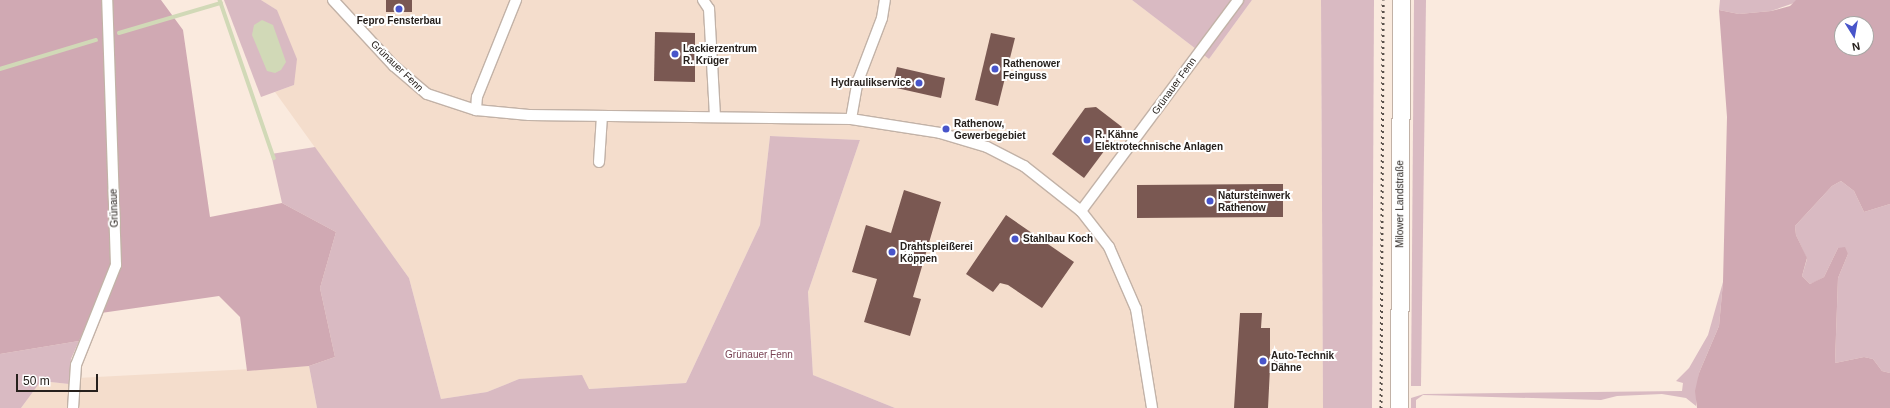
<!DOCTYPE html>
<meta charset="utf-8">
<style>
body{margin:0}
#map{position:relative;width:1890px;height:408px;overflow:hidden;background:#faeade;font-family:Helvetica,sans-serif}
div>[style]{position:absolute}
.built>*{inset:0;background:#f4ddcc}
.green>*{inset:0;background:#d9bac2}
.forest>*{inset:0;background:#d0a9b3}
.water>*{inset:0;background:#d1d9b7}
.stream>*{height:3.5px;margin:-1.75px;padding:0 1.75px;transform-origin:1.75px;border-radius:1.75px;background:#d1d9b7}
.building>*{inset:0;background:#7a5852}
.roads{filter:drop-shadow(1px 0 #c2b2a7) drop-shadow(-1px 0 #c2b2a7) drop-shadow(0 1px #c2b2a7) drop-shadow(0 -1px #c2b2a7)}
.minor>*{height:10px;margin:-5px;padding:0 5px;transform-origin:5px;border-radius:5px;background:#fff}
.primary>*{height:17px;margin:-8.5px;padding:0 8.5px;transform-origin:8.5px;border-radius:8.5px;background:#fff}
.rail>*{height:3px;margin-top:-1.5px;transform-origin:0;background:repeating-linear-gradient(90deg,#5b524c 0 2px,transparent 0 6px)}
.dots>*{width:11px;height:11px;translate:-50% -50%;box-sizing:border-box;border:2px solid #fff;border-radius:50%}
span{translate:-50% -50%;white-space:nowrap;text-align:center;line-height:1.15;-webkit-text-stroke:4px #fff;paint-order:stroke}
.poi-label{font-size:10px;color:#26201c;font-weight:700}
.left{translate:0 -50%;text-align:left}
.right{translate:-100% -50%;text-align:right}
.street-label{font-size:10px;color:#26201c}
.park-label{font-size:10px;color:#7a4455}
.north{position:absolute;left:1834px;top:16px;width:40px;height:40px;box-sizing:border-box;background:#fff;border:1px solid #a8a6a4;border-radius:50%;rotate:169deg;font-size:11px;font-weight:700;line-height:16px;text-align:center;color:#26201c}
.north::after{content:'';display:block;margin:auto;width:14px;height:18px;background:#4855ca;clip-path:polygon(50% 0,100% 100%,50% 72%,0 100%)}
.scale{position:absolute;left:16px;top:374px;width:82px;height:18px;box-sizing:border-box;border:2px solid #26201c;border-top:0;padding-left:5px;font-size:12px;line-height:14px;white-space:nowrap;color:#26201c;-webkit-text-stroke:3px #fff;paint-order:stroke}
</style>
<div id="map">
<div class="built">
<div style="clip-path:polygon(261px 0,1132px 0,1209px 59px,1252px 0,1321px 0,1323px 408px,895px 408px,813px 375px,808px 292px,860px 140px,770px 136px,760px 225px,686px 383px,588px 389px,519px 379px,487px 392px,441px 399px,409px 278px,275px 92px,294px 85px,277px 10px)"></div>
<div style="clip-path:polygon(309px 366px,317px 408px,78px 408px,77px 378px)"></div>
<div style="clip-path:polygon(41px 381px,69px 384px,70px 408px,21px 408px)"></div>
</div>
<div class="green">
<div style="clip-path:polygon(224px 0,261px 0,277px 10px,297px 59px,294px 85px,261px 97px)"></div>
<div style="clip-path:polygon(1132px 0,1252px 0,1209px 59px)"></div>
<div style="clip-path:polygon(1321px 0,1374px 0,1372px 408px,1323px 408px)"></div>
<div style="clip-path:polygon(1414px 0,1426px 0,1421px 386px,1411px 386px)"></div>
<div style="clip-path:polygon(1720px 0,1796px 0,1797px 2px,1771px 11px,1739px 14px,1719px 10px)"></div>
<div style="clip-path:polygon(770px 136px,860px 140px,808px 292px,813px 375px,895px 408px,317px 408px,309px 366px,335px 357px,320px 288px,336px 232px,282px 203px,271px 154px,315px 147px,409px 278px,441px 399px,487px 392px,519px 379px,582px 375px,589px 389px,686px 383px,760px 225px)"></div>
<div style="clip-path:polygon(1841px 181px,1854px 191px,1864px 212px,1890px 204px,1890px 373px,1882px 371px,1873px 359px,1864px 357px,1835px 363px,1838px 278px,1848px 254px,1838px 248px,1824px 277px,1815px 282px,1810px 284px,1802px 276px,1807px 259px,1796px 235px,1795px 226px,1832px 186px)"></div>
<div style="clip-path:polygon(1723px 282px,1719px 326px,1699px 373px,1696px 406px,1686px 398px,1662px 394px,1617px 396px,1601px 400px,1423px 395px,1416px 400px,1416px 408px,1411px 408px,1411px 398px,1424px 394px,1682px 391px,1683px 383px,1676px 381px,1689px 368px,1708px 335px)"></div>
<div style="clip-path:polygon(79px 341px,71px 359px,69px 384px,41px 381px,21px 408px,0 408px,0 354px)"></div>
</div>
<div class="forest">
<div style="clip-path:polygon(0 0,102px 0,113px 265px,79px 341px,0 354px)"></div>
<div style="clip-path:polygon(111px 0,161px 0,183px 30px,210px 217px,282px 203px,336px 232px,320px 288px,335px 357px,309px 366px,247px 371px,240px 317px,219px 296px,101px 313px,120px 266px)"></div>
<div style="clip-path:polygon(evenodd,1796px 0,1890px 0,1890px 204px,1864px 212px,1854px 191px,1841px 181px,1832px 186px,1795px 226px,1796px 235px,1807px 258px,1802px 276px,1810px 284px,1824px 277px,1838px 248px,1845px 247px,1848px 254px,1838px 278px,1835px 363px,1864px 357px,1873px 359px,1882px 371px,1890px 373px,1890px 408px,1697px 408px,1695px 391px,1699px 373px,1719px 326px,1723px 282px,1727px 117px,1719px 10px,1739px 14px,1771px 11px,1790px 6px,1796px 0,1842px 24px,1866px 24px,1866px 48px,1842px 48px,1842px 24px)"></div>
</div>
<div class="water">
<div style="clip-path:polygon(262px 20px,273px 25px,286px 62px,281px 70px,275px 73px,267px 71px,252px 35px,254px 25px)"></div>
</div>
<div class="stream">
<div style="left:220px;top:0;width:167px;rotate:71.1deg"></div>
<div style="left:119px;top:33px;width:106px;rotate:-16.4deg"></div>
<div style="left:0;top:69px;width:100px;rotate:-16.8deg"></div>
</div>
<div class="building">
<div style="clip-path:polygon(386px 0,412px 0,412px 12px,386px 12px)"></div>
<div style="clip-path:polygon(655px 32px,695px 33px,695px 82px,654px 81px)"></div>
<div style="clip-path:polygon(991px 33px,1015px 38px,998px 106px,975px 100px)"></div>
<div style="clip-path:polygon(897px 67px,945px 78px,941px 98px,892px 87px)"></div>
<div style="clip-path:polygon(1096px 107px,1122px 127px,1084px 178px,1052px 154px,1085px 108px)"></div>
<div style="clip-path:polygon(1283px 184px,1283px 217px,1137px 218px,1137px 185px)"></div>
<div style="clip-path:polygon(904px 190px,941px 202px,913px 297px,921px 299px,910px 336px,864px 322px,877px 279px,852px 272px,866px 225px,891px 233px)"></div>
<div style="clip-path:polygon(1006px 215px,1074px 262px,1042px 308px,1008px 285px,1000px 283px,993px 292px,966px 274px)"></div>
<div style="clip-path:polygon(1240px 313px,1262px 313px,1261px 328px,1270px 328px,1270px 354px,1288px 354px,1288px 368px,1270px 368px,1268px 408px,1234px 408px)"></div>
</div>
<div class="roads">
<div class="minor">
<div style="left:333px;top:0;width:90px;rotate:47.3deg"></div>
<div style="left:394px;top:66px;width:43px;rotate:40.3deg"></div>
<div style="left:427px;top:94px;width:52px;rotate:18.1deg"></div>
<div style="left:476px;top:110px;width:53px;rotate:5.4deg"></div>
<div style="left:529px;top:115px;width:322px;rotate:0.7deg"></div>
<div style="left:851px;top:119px;width:90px;rotate:8.9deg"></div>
<div style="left:940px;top:133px;width:49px;rotate:16.6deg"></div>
<div style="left:987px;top:147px;width:42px;rotate:27.2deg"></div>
<div style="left:1024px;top:166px;width:73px;rotate:38.3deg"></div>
<div style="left:1081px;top:211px;width:46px;rotate:52.1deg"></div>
<div style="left:1109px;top:247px;width:68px;rotate:66.5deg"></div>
<div style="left:1136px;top:309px;width:100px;rotate:80.8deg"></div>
<div style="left:703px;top:0;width:11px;rotate:56deg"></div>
<div style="left:709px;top:9px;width:108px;rotate:86.8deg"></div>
<div style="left:476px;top:110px;width:13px;rotate:-86deg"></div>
<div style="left:477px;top:97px;width:105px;rotate:-68.1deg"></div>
<div style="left:851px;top:119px;width:39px;rotate:-80deg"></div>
<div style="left:858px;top:81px;width:67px;rotate:-69.1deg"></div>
<div style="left:882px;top:18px;width:18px;rotate:-81deg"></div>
<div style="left:599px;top:162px;width:46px;rotate:-86.3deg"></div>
<div style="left:1081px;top:211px;width:263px;rotate:-53.3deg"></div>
<div style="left:73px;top:408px;width:43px;rotate:-86deg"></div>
<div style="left:76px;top:365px;width:108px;rotate:-68.2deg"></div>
<div style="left:116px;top:265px;width:265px;rotate:-91.9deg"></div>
</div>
<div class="primary">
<div style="left:1399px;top:408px;width:408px;rotate:-89.7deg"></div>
</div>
</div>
<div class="rail">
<div style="left:1381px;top:408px;width:408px;rotate:-89.7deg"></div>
</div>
<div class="dots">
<div style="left:399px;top:9px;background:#4855ca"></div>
<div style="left:675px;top:54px;background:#4855ca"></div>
<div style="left:995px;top:69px;background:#4855ca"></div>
<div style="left:919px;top:83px;background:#4855ca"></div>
<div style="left:946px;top:129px;background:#4855ca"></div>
<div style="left:1087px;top:140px;background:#4855ca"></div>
<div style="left:1210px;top:201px;background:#4855ca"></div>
<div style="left:1015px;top:239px;background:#4855ca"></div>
<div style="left:892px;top:252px;background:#4855ca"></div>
<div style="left:1263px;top:361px;background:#4855ca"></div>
</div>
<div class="poi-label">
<span style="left:399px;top:21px">Fepro Fensterbau</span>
<span class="left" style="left:683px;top:54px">Lackierzentrum<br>R. Krüger</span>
<span class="left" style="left:1003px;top:69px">Rathenower<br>Feinguss</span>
<span class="right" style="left:911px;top:83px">Hydraulikservice</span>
<span class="left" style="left:954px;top:129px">Rathenow,<br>Gewerbegebiet</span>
<span class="left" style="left:1095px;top:140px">R. Kähne<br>Elektrotechnische Anlagen</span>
<span class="left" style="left:1218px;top:201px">Natursteinwerk<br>Rathenow</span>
<span class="left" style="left:1023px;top:239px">Stahlbau Koch</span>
<span class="left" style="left:900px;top:252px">Drahtspleißerei<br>Köppen</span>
<span class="left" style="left:1271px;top:361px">Auto-Technik<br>Dähne</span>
</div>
<div class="street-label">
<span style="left:397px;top:66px;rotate:44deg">Grünauer Fenn</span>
<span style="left:1174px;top:86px;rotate:-54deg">Grünauer Fenn</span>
<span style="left:1400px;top:204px;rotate:-90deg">Milower Landstraße</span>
<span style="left:114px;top:208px;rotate:-92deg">Grünaue</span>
</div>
<div class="park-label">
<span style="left:759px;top:355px">Grünauer Fenn</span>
</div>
<div class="north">N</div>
<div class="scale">50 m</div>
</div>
